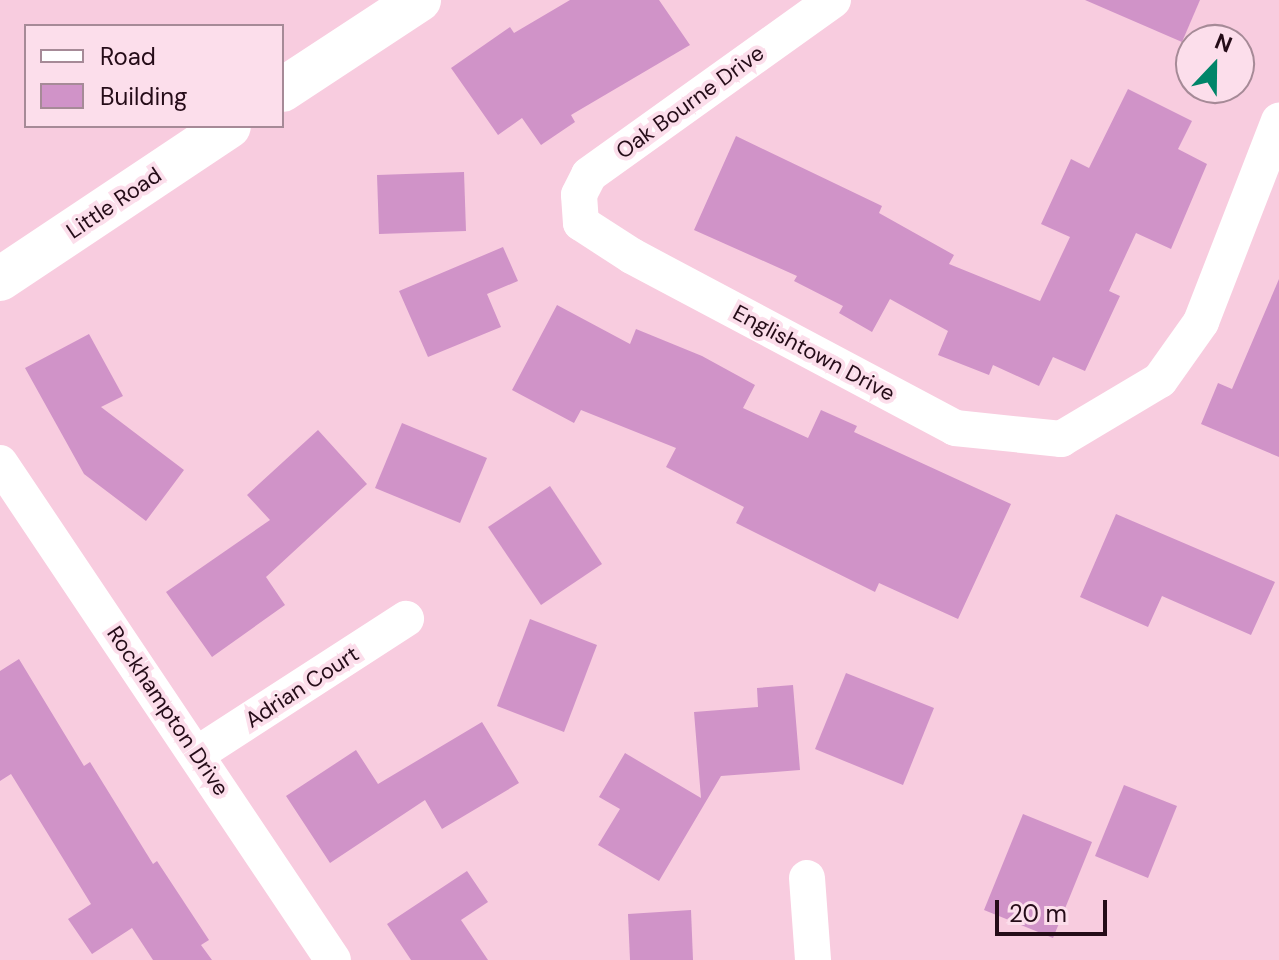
<!DOCTYPE html>
<style>
body{margin:0}
#map{position:relative;width:1279px;height:960px;overflow:hidden;background:#f8ccdf;font-family:"DM Sans",sans-serif}
div>[style]{position:absolute}
.building>*{inset:0;background:#d093c8}
.minor>*{height:36px;margin:-18px;padding:0 18px;transform-origin:18px;border-radius:18px;background:#fff}
.tertiary>*{height:44px;margin:-22px;padding:0 22px;transform-origin:22px;border-radius:22px;background:#fff}
span{translate:-50% -50%;white-space:nowrap;text-align:center;line-height:1.15;-webkit-text-stroke:8px #fcdeeb;paint-order:stroke}
.street-label{font-size:22px;color:#250c18}
.legend{position:absolute;left:24px;top:24px;width:260px;height:104px;box-sizing:border-box;background:#fcdeeb;border:2px solid #a68a97;margin:0;padding:10px 14px;list-style:none;font-size:24px;color:#250c18}
.legend li{display:flex;align-items:center;gap:16px;height:40px}
.legend b{width:40px;border:2px solid #a68a97}
.north{position:absolute;left:1175px;top:24px;width:80px;height:80px;box-sizing:border-box;background:#fcdeeb;border:2px solid #a68a97;border-radius:50%;rotate:22deg;font-size:22px;font-weight:700;line-height:32px;text-align:center;color:#250c18}
.north::after{content:'';display:block;margin:auto;width:28px;height:36px;background:#008569;clip-path:polygon(50% 0,100% 100%,50% 72%,0 100%)}
.scale{position:absolute;left:995px;top:900px;width:112px;height:36px;box-sizing:border-box;border:4px solid #250c18;border-top:0;padding-left:10px;font-size:24px;line-height:28px;white-space:nowrap;color:#250c18;-webkit-text-stroke:6px #fcdeeb;paint-order:stroke}
</style>
<div id="map">
<div class="building">
<div style="clip-path:polygon(570px 0,659px 0,690px 45px,571px 115px,575px 122px,541px 145px,522px 118px,498px 135px,451px 68px,510px 27px,514px 33px)"></div>
<div style="clip-path:polygon(1085px 0,1200px 0,1182px 42px)"></div>
<div style="clip-path:polygon(1128px 89px,1192px 121px,1178px 149px,1207px 164px,1171px 249px,1136px 233px,1109px 291px,1120px 296px,1085px 371px,1053px 357px,1039px 386px,993px 365px,989px 375px,938px 355px,948px 331px,890px 299px,872px 332px,839px 313px,843px 306px,794px 281px,797px 276px,694px 230px,736px 136px,882px 206px,879px 213px,954px 255px,949px 264px,1040px 301px,1070px 237px,1041px 224px,1071px 159px,1089px 168px)"></div>
<div style="clip-path:polygon(464px 172px,466px 231px,379px 234px,377px 175px)"></div>
<div style="clip-path:polygon(503px 247px,518px 281px,487px 294px,501px 327px,428px 357px,399px 291px)"></div>
<div style="clip-path:polygon(1279px 279px,1279px 457px,1201px 424px,1218px 383px,1232px 389px)"></div>
<div style="clip-path:polygon(557px 305px,630px 344px,636px 329px,702px 356px,755px 385px,743px 408px,808px 438px,821px 410px,857px 426px,854px 432px,1011px 504px,958px 619px,879px 583px,875px 592px,736px 523px,744px 507px,666px 467px,676px 448px,581px 410px,574px 423px,512px 390px)"></div>
<div style="clip-path:polygon(89px 334px,123px 396px,101px 407px,184px 470px,146px 521px,84px 474px,25px 368px)"></div>
<div style="clip-path:polygon(402px 423px,487px 458px,460px 523px,375px 488px)"></div>
<div style="clip-path:polygon(318px 430px,367px 484px,266px 577px,285px 605px,212px 657px,166px 592px,270px 520px,247px 495px)"></div>
<div style="clip-path:polygon(550px 486px,602px 564px,541px 605px,488px 527px)"></div>
<div style="clip-path:polygon(1116px 514px,1275px 582px,1251px 635px,1162px 596px,1148px 627px,1080px 597px)"></div>
<div style="clip-path:polygon(530px 619px,597px 645px,564px 732px,497px 706px)"></div>
<div style="clip-path:polygon(19px 659px,84px 766px,90px 762px,153px 864px,157px 861px,209px 940px,201px 945px,212px 960px,153px 960px,132px 928px,92px 954px,68px 919px,91px 904px,11px 774px,0 781px,0 671px)"></div>
<div style="clip-path:polygon(846px 673px,934px 708px,903px 785px,815px 749px)"></div>
<div style="clip-path:polygon(793px 685px,800px 770px,721px 776px,659px 881px,598px 845px,620px 809px,599px 797px,625px 753px,701px 798px,694px 712px,758px 707px,757px 688px)"></div>
<div style="clip-path:polygon(482px 722px,519px 783px,442px 829px,425px 800px,330px 863px,286px 796px,356px 750px,378px 784px)"></div>
<div style="clip-path:polygon(1124px 785px,1177px 806px,1148px 878px,1095px 856px)"></div>
<div style="clip-path:polygon(1023px 814px,1092px 842px,1053px 938px,984px 910px)"></div>
<div style="clip-path:polygon(467px 871px,488px 902px,461px 920px,488px 960px,411px 960px,387px 924px)"></div>
<div style="clip-path:polygon(691px 910px,693px 960px,630px 960px,628px 914px)"></div>
</div>
<div class="minor">
<div style="left:833px;top:0;width:300px;rotate:144.4deg"></div>
<div style="left:589px;top:175px;width:22px;rotate:117deg"></div>
<div style="left:579px;top:195px;width:28px;rotate:86deg"></div>
<div style="left:581px;top:223px;width:61px;rotate:32.9deg"></div>
<div style="left:632px;top:256px;width:366px;rotate:28deg"></div>
<div style="left:955px;top:428px;width:107px;rotate:5.9deg"></div>
<div style="left:1061px;top:439px;width:115px;rotate:-30.8deg"></div>
<div style="left:1160px;top:380px;width:71px;rotate:-54.7deg"></div>
<div style="left:1201px;top:322px;width:216px;rotate:-68.8deg"></div>
<div style="left:0;top:463px;width:598px;rotate:56.18deg"></div>
<div style="left:197px;top:754px;width:249px;rotate:-32.9deg"></div>
<div style="left:807px;top:878px;width:82px;rotate:85.8deg"></div>
</div>
<div class="tertiary">
<div style="left:282px;top:90px;width:164px;rotate:-33.3deg"></div>
<div style="left:0;top:279px;width:275px;rotate:-33.7deg"></div>
</div>
<div class="street-label">
<span style="left:690px;top:102px;rotate:-36deg">Oak Bourne Drive</span>
<span style="left:114px;top:203px;rotate:-34deg">Little Road</span>
<span style="left:814px;top:353px;rotate:28deg">Englishtown Drive</span>
<span style="left:302px;top:687px;rotate:-33deg">Adrian Court</span>
<span style="left:168px;top:711px;rotate:56deg">Rockhampton Drive</span>
</div>
<ul class="legend">
<li><b style="height:10px;background:#fff"></b>Road</li>
<li><b style="height:22px;background:#d093c8"></b>Building</li>
</ul>
<div class="north">N</div>
<div class="scale">20 m</div>
</div>
